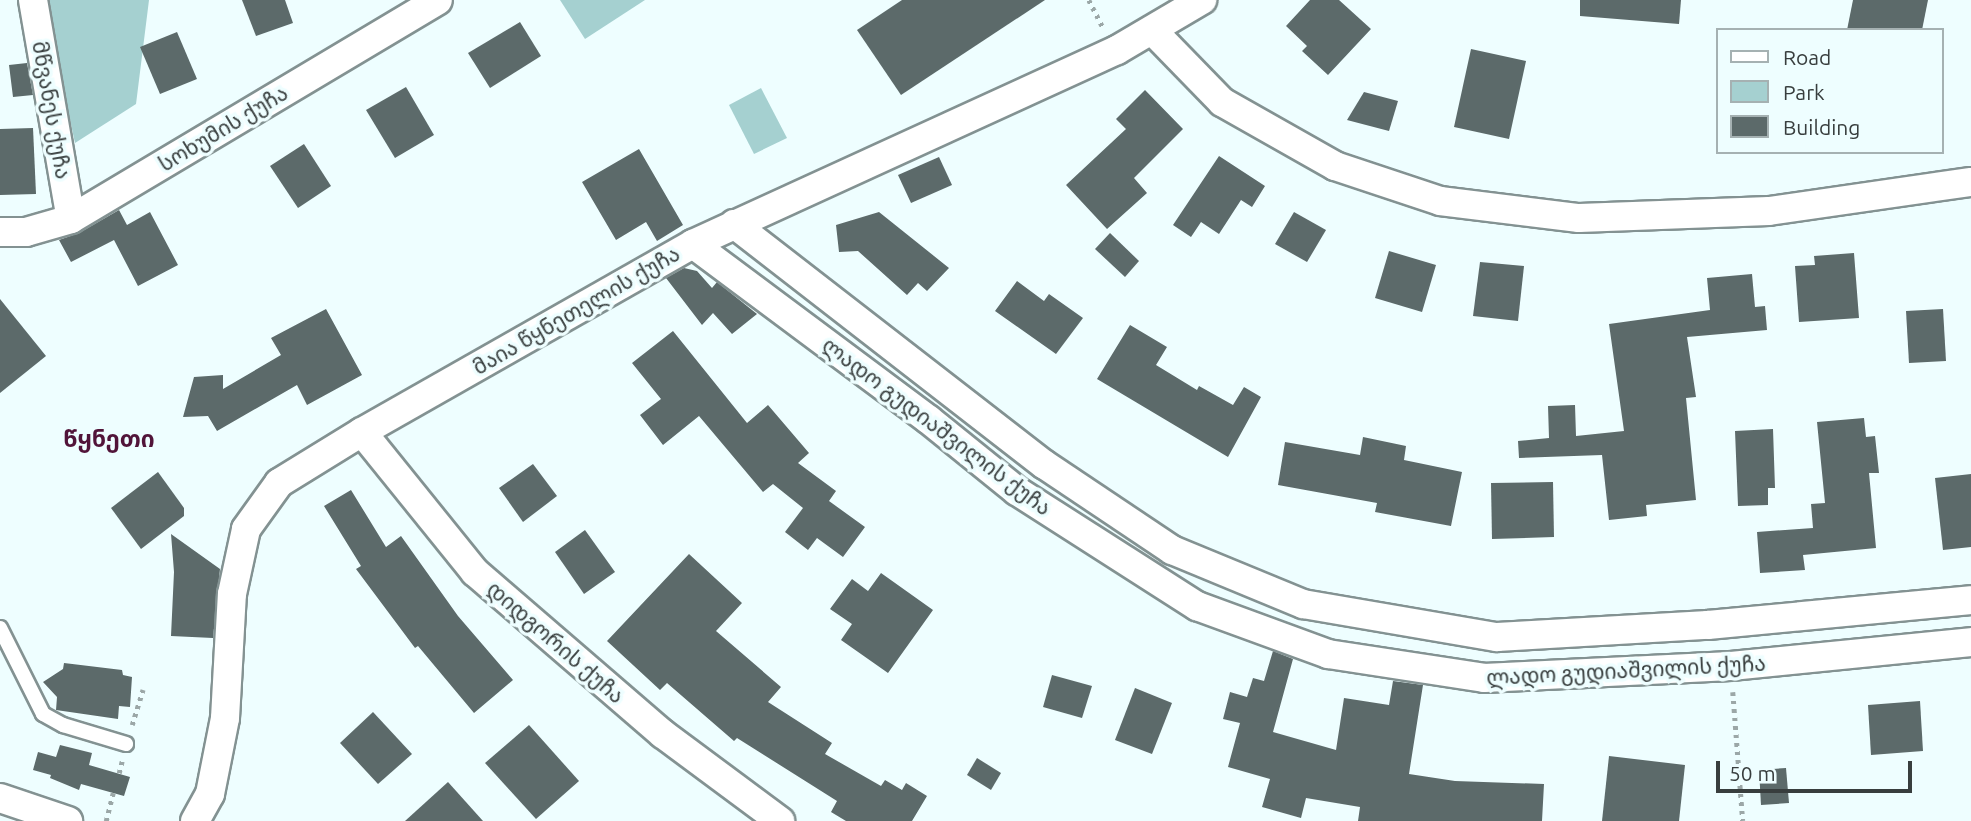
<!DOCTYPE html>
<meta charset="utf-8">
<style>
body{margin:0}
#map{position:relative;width:1971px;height:821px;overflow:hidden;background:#eefeff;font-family:Ubuntu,"Noto Sans Georgian",sans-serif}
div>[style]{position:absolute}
.green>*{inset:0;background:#a5d0d0}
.building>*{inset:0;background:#5c6a6a}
.path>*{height:4.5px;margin-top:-2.25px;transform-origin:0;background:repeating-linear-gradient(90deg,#9ba7a7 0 3.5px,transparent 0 8.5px)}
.roads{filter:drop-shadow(2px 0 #839292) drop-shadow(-2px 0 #839292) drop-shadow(0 2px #839292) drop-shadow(0 -2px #839292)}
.service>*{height:14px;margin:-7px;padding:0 7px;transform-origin:7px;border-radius:7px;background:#fff}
.minor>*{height:28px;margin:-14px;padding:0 14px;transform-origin:14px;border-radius:14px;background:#fff}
span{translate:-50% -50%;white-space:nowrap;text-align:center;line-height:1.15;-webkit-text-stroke:7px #eefeff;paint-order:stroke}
.street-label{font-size:21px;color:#383e3e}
.neighbourhood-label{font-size:23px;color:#511439;font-weight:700}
.legend{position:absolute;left:1716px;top:28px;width:228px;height:126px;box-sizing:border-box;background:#eefeff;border:2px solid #a5b1b2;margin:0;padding:9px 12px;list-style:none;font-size:21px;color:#383e3e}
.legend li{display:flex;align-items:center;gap:14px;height:35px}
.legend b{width:35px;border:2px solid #a5b1b2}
.scale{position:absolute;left:1716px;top:761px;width:196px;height:32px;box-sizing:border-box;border:4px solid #383e3e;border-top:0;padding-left:9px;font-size:21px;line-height:24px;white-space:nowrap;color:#383e3e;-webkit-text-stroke:5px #eefeff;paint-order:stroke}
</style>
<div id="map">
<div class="green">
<div style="clip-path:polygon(44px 0,149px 0,136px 104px,75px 143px)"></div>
<div style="clip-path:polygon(560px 0,645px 0,585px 39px)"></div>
<div style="clip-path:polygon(761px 88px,787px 138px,754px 154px,729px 105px)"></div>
</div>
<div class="building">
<div style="clip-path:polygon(242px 0,285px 0,293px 23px,256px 36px)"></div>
<div style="clip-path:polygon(902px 0,1045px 0,901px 95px,857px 30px)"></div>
<div style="clip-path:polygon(1310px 0,1339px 0,1371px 29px,1328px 75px,1302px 51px,1307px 46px,1286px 26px)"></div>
<div style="clip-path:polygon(1580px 0,1681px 0,1679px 24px,1580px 16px)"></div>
<div style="clip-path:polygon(1853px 0,1928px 0,1922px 30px,1847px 30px)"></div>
<div style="clip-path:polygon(520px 22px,541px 56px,490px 88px,468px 53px)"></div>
<div style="clip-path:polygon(177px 32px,197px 79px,160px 94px,140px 47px)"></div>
<div style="clip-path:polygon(1471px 49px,1526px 61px,1509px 139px,1454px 127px)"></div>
<div style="clip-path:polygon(27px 63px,33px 95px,13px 97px,9px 65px)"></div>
<div style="clip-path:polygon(406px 87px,434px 135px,395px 158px,366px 110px)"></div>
<div style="clip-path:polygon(1145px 90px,1183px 129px,1134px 178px,1147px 193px,1107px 229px,1066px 185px,1126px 129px,1116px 119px)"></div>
<div style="clip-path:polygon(1364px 92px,1398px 101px,1389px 131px,1347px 120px)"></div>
<div style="clip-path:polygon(33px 128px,36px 194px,0 195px,0 129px)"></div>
<div style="clip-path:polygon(304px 144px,331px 186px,298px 208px,270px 166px)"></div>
<div style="clip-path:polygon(639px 149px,683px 225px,657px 241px,646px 222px,616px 240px,582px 182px)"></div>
<div style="clip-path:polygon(1219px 156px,1265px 186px,1252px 207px,1241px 200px,1219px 234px,1201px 222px,1191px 237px,1173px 225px)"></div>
<div style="clip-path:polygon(939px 157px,952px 185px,911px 203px,898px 175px)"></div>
<div style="clip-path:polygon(119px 210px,127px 225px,150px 212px,178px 265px,138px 286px,114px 240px,71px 262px,59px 240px,79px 233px)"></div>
<div style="clip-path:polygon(879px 212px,949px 268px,927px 291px,918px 283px,907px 295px,858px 251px,839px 252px,836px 225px)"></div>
<div style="clip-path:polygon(1294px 212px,1326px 230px,1307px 262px,1275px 244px)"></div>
<div style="clip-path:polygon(1110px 233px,1139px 261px,1125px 277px,1095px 249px)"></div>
<div style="clip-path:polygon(1389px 251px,1436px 265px,1422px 312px,1375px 298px)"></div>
<div style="clip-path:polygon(1854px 253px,1859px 318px,1799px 322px,1795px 266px,1815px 265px,1814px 256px)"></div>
<div style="clip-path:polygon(1480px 262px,1524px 266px,1518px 321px,1473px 316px)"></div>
<div style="clip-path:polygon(684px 268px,697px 271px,712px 288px,717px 282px,757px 314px,732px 334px,713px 313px,702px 325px,666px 278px)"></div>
<div style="clip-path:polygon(1752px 274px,1755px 307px,1765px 306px,1767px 330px,1687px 337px,1696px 397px,1686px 398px,1696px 500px,1646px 505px,1647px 516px,1609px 520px,1602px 455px,1519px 458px,1518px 441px,1549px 438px,1548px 406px,1575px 405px,1576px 436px,1624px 431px,1609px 324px,1710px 310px,1707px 278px)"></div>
<div style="clip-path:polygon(1017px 281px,1044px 301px,1049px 294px,1083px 318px,1056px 354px,995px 311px)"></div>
<div style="clip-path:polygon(0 299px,46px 356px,0 393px)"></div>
<div style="clip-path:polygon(326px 309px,362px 375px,307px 405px,297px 385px,217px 431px,208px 416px,183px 417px,194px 377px,223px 375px,223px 389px,281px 355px,271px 338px)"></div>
<div style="clip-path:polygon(1943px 309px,1946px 361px,1909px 363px,1906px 311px)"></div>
<div style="clip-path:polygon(1130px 325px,1167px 347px,1156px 365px,1197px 390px,1199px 386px,1233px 405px,1244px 387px,1261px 397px,1228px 457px,1097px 379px)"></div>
<div style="clip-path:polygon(673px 331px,747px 423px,768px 405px,809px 453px,798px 463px,836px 491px,829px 501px,865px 527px,843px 557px,817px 538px,808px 550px,785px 532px,803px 508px,773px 484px,763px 492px,699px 416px,663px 445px,640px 415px,661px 399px,632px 363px)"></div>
<div style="clip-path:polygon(1864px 418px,1866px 437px,1875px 436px,1879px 473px,1869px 473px,1876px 548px,1803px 555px,1805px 570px,1760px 573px,1757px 532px,1813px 528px,1811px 504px,1825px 503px,1817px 422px)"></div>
<div style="clip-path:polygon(1773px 429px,1775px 488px,1768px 488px,1768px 505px,1738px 506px,1735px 431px)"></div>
<div style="clip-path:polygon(1363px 437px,1406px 446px,1404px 460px,1462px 472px,1451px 526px,1375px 512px,1377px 503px,1278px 485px,1285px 442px,1360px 455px)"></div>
<div style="clip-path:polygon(533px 464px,557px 496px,523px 522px,499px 488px)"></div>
<div style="clip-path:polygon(158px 472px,184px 508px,184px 516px,141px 549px,111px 508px)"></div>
<div style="clip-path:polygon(1971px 474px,1971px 547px,1943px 550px,1935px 478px)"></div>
<div style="clip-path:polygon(1553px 482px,1554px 537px,1492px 539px,1491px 483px)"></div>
<div style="clip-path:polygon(351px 490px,386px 547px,401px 536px,458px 616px,513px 680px,474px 713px,418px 646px,415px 648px,356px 569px,361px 566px,324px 506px)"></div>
<div style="clip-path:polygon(585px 530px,615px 572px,584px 594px,555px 552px)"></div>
<div style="clip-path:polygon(171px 534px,220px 569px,213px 638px,171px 636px,174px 572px)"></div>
<div style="clip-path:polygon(689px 554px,742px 603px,716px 631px,781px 687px,768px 702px,832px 743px,825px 754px,881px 786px,885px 780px,902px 790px,906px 783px,927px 796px,912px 821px,846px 821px,831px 812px,837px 801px,737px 738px,734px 741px,667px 683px,660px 690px,607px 641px)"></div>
<div style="clip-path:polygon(881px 573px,933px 610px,888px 673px,841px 640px,852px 624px,830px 609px,852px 579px,868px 591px)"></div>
<div style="clip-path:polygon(1273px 651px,1293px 659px,1273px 732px,1336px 750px,1344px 698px,1389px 705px,1393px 681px,1423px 685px,1409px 774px,1455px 781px,1544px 784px,1542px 821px,1358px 821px,1360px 807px,1306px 798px,1301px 818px,1262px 807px,1270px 779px,1228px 767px,1240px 723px,1223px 719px,1230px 692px,1247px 697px,1253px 678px,1264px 681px)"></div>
<div style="clip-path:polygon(64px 663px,122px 670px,123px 675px,132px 677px,130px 707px,119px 706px,118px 719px,56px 710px,57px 697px,43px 682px,63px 669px)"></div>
<div style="clip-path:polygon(1052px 675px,1092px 686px,1082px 718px,1043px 707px)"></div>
<div style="clip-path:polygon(1135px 688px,1172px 703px,1152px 754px,1115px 740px)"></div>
<div style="clip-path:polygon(1920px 701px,1923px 751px,1871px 755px,1868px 705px)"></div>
<div style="clip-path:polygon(373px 712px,412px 754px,378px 784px,340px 743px)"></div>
<div style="clip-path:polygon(529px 725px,579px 781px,536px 819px,485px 763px)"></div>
<div style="clip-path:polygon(60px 745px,92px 753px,89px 765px,130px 777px,124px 796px,81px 784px,79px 790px,50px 778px,51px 775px,33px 770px,38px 752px,56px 757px)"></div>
<div style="clip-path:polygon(1609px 756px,1685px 765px,1679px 821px,1602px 821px)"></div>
<div style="clip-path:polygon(977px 758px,1001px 773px,991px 790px,967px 775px)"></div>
<div style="clip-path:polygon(1786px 768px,1789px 803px,1761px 805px,1759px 770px)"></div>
<div style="clip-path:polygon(448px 782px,483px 821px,405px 821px)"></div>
</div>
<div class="path">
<div style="left:1089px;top:0;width:31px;rotate:63deg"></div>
<div style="left:1733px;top:692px;width:129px;rotate:85.6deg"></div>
<div style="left:132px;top:725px;width:37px;rotate:-73deg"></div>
<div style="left:119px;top:773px;width:12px;rotate:-76deg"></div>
<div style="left:106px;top:821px;width:29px;rotate:-76deg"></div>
</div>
<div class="roads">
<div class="service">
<div style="left:0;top:628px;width:96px;rotate:63.4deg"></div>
<div style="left:43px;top:714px;width:23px;rotate:29deg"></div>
<div style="left:63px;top:725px;width:66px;rotate:16.8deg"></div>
</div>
<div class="minor">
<div style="left:33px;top:0;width:222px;rotate:80.2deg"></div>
<div style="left:1153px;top:31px;width:99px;rotate:45.8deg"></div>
<div style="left:1222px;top:102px;width:130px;rotate:29.5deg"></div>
<div style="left:1335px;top:166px;width:111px;rotate:18.4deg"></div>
<div style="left:1440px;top:201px;width:140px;rotate:7deg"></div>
<div style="left:1579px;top:218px;width:190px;rotate:-2.1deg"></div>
<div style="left:1769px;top:211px;width:204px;rotate:-8.2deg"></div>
<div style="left:734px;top:224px;width:393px;rotate:37.8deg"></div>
<div style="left:1045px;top:465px;width:153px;rotate:33.8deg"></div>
<div style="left:1172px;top:550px;width:142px;rotate:22.4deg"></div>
<div style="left:1303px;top:604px;width:197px;rotate:9.7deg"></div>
<div style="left:1497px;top:637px;width:211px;rotate:-3.3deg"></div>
<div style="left:1708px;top:625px;width:264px;rotate:-5.4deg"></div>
<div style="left:0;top:232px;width:26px"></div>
<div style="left:26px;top:232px;width:47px;rotate:-16.1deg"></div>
<div style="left:71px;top:219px;width:427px;rotate:-30.8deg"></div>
<div style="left:693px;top:244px;width:294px;rotate:36.7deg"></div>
<div style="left:929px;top:420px;width:113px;rotate:38.9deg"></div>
<div style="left:1017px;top:491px;width:214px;rotate:32.6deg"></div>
<div style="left:1197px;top:606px;width:140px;rotate:20.1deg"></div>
<div style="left:1328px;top:654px;width:158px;rotate:8.7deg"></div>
<div style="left:1484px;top:678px;width:247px;rotate:-2.8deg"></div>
<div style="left:1731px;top:666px;width:241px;rotate:-5.7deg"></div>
<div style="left:362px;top:432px;width:180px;rotate:51.1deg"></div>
<div style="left:475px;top:572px;width:248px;rotate:40.8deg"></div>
<div style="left:663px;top:734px;width:146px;rotate:36.6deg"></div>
<div style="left:0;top:798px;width:72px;rotate:18.7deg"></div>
<div style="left:195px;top:821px;width:31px;rotate:-61deg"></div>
<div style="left:210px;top:794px;width:77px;rotate:-78.8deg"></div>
<div style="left:225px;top:718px;width:124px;rotate:-86.8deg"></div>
<div style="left:232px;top:594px;width:66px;rotate:-77.8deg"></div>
<div style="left:246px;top:529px;width:57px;rotate:-54.3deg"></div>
<div style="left:279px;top:483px;width:97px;rotate:-31.6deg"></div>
<div style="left:362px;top:432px;width:381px;rotate:-29.6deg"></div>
<div style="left:693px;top:244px;width:466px;rotate:-24.6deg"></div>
<div style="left:1117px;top:50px;width:99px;rotate:-30.5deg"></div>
</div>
</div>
<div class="street-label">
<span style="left:52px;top:110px;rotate:80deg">მწვანეს ქუჩა</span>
<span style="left:223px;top:128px;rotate:-31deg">სოხუმის ქუჩა</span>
<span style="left:576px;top:310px;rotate:-30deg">მაია წყნეთელის ქუჩა</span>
<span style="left:937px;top:426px;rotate:37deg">ლადო გუდიაშვილის ქუჩა</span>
<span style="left:556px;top:642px;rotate:41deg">დიდგორის ქუჩა</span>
<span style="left:1626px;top:670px;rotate:-3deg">ლადო გუდიაშვილის ქუჩა</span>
</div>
<div class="neighbourhood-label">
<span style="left:109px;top:439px">წყნეთი</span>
</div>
<ul class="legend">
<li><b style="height:9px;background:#fff"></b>Road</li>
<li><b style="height:19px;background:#a5d0d0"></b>Park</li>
<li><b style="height:19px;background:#5c6a6a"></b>Building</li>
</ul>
<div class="scale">50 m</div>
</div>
